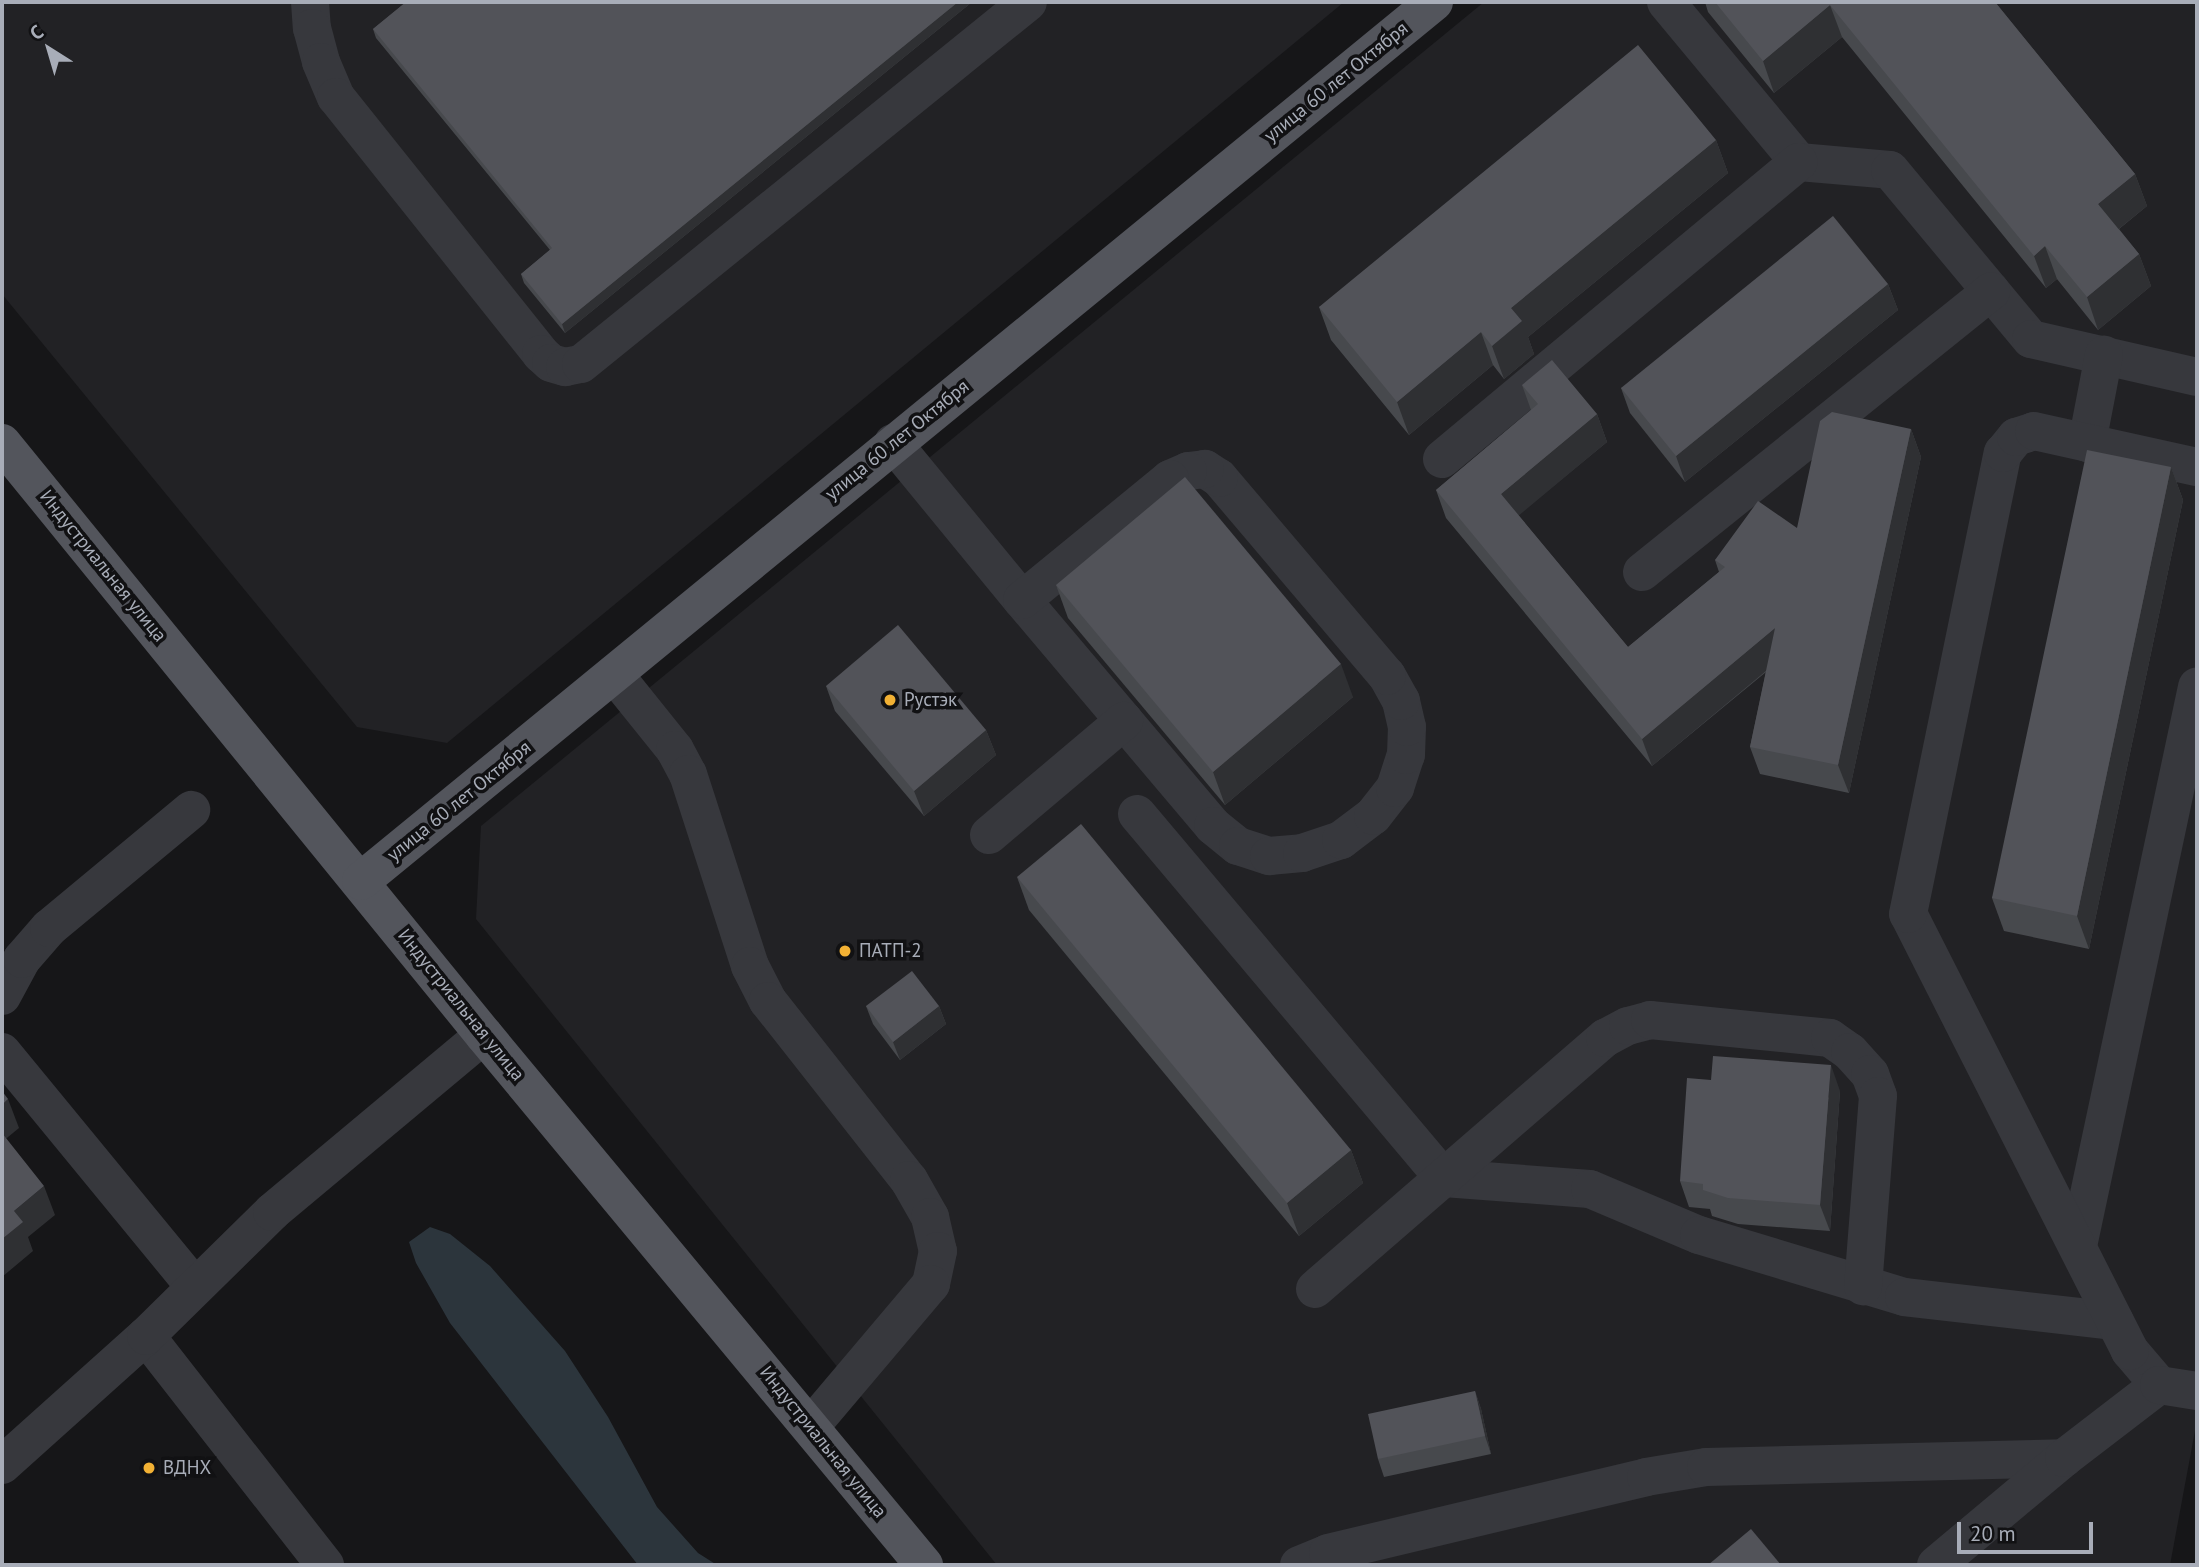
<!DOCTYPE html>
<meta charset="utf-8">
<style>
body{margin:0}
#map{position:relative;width:2199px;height:1567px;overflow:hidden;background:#161618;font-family:"PT Sans",sans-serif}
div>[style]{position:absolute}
.built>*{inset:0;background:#222225}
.water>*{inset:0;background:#2c353c}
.minor>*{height:38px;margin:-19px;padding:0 19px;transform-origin:19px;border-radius:19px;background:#37383d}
.major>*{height:38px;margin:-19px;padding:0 19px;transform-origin:19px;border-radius:19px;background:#53555c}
.wall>*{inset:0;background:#47494d}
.shaded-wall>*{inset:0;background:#2f3033}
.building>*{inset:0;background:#525359}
.dots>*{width:19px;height:19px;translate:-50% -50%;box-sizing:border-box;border:4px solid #111113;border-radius:50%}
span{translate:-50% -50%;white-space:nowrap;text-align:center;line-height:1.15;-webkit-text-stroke:7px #111113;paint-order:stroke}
.street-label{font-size:19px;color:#a8adb8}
.poi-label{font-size:19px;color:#a8adb8}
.left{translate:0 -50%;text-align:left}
.frame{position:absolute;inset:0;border:4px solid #a8adb8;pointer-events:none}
.north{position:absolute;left:14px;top:14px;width:70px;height:70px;-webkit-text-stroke:5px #111113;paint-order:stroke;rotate:323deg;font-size:19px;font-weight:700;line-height:28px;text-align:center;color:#a8adb8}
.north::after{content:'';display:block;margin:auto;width:24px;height:32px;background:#a8adb8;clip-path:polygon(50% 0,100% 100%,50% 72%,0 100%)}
.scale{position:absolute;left:1957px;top:1522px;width:136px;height:32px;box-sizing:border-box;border:4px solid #a8adb8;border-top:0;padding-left:9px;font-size:21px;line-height:24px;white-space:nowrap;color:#a8adb8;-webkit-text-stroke:5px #111113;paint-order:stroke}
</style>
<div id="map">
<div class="built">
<div style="clip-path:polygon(2px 2px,1344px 2px,447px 743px,357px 727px,2px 294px)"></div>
<div style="clip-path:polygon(1484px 2px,2197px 2px,2197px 1420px,2170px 1565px,997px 1565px,476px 919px,481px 826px)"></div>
</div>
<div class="water">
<div style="clip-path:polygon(430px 1227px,450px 1234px,490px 1266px,565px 1351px,608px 1417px,657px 1507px,698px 1553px,717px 1565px,638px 1565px,450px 1323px,416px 1263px,409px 1242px)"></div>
</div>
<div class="minor">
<div style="left:310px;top:2px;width:26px;rotate:86deg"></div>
<div style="left:312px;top:28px;width:35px;rotate:75deg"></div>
<div style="left:321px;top:62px;width:38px;rotate:67deg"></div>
<div style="left:336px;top:97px;width:329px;rotate:51.4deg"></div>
<div style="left:541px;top:354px;width:13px;rotate:42deg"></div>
<div style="left:551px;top:363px;width:15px;rotate:16deg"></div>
<div style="left:565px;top:367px;width:16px;rotate:-11deg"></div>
<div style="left:581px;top:364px;width:575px;rotate:-39deg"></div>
<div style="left:1666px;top:2px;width:208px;rotate:50.3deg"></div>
<div style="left:1799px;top:162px;width:91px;rotate:5deg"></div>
<div style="left:1890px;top:170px;width:220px;rotate:50.2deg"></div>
<div style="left:2031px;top:339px;width:170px;rotate:12.9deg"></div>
<div style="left:893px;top:443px;width:203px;rotate:50.6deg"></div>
<div style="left:1022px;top:600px;width:296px;rotate:49.8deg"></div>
<div style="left:1213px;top:826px;width:32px;rotate:39deg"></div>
<div style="left:1238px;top:846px;width:33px;rotate:18deg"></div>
<div style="left:1269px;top:856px;width:33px;rotate:-5deg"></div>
<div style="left:1302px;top:853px;width:41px;rotate:-18.4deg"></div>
<div style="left:1341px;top:840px;width:40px;rotate:-37deg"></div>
<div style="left:1373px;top:816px;width:36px;rotate:-52deg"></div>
<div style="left:1395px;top:788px;width:35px;rotate:-72deg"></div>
<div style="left:1406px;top:755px;width:28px;rotate:-88deg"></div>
<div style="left:1407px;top:727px;width:27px;rotate:-103deg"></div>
<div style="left:1401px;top:701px;width:29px;rotate:-119deg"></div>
<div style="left:1387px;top:676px;width:260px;rotate:-130.3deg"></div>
<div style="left:1219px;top:478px;width:17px;rotate:-147deg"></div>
<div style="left:1205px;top:469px;width:17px;rotate:173deg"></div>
<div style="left:1188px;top:471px;width:20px;rotate:156deg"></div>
<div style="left:1170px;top:479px;width:191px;rotate:140.7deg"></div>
<div style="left:2087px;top:443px;width:90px;rotate:-79.1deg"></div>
<div style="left:1442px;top:459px;width:464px;rotate:-39.8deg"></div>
<div style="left:1642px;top:572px;width:448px;rotate:-38.8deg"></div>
<div style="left:614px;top:674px;width:97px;rotate:51.2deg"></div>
<div style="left:675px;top:750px;width:27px;rotate:62deg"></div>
<div style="left:688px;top:774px;width:202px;rotate:72.1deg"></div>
<div style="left:750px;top:966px;width:39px;rotate:63deg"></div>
<div style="left:768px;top:1001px;width:228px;rotate:51.8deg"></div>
<div style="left:909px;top:1180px;width:43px;rotate:60.4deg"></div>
<div style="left:930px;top:1217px;width:35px;rotate:77deg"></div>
<div style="left:938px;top:1251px;width:34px;rotate:102deg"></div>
<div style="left:931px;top:1284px;width:186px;rotate:130.2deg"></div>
<div style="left:1137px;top:814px;width:476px;rotate:49.9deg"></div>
<div style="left:1444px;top:1178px;width:146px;rotate:4.3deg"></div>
<div style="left:1590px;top:1189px;width:118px;rotate:22.9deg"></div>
<div style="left:1699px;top:1235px;width:214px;rotate:16.8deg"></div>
<div style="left:1904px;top:1297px;width:212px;rotate:6.5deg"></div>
<div style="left:989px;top:835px;width:177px;rotate:-40.2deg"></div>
<div style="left:2px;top:996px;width:42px;rotate:-61.6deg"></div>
<div style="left:22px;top:959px;width:41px;rotate:-48.9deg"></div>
<div style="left:49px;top:928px;width:185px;rotate:-39.7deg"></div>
<div style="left:2px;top:1052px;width:304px;rotate:50.6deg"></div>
<div style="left:2078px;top:1246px;width:572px;rotate:-77.98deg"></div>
<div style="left:1315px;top:1289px;width:384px;rotate:-40.9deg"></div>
<div style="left:1605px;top:1038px;width:26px;rotate:-28deg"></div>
<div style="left:1628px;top:1026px;width:23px;rotate:-15deg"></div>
<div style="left:1650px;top:1020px;width:181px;rotate:5.7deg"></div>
<div style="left:1830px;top:1038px;width:24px;rotate:35deg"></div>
<div style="left:1850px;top:1052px;width:30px;rotate:48deg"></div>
<div style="left:1870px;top:1074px;width:23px;rotate:70deg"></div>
<div style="left:1878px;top:1096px;width:191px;rotate:94.5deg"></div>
<div style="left:146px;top:1336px;width:291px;rotate:52deg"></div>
<div style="left:2159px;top:1385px;width:45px;rotate:-130.5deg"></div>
<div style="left:2130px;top:1351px;width:490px;rotate:-116.9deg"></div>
<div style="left:1908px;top:914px;width:471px;rotate:-78.4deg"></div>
<div style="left:2003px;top:453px;width:21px;rotate:-51deg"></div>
<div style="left:2016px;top:437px;width:19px;rotate:-18deg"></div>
<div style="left:2034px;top:431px;width:167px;rotate:12.5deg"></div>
<div style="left:2px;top:1465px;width:193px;rotate:-41.9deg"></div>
<div style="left:146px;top:1336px;width:177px;rotate:-44.5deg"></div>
<div style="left:272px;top:1212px;width:276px;rotate:-39.9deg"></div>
<div style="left:1299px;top:1565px;width:31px;rotate:-22deg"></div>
<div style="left:1328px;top:1553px;width:327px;rotate:-13.4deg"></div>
<div style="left:1646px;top:1477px;width:61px;rotate:-9.5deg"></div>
<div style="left:1706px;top:1467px;width:358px;rotate:-1.4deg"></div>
<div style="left:1936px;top:1565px;width:167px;rotate:-39.9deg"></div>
<div style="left:2064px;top:1458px;width:120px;rotate:-37.5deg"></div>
<div style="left:2159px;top:1385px;width:38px;rotate:9deg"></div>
</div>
<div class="major">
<div style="left:2px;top:443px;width:763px;rotate:50.85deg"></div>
<div style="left:484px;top:1035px;width:689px;rotate:50.3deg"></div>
<div style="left:361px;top:881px;width:1387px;rotate:-39.32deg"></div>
</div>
<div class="wall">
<div style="clip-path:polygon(406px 2px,972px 2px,565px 333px,524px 283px,521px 274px,550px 250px,376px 38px,373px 29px)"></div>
<div style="clip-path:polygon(1705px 2px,1995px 2px,2135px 174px,2147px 206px,2119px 229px,2139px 254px,2151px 286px,2098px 330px,2057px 279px,2046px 288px,1842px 37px,1774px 93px,1708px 12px)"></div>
<div style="clip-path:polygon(1716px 140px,1728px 173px,1528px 337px,1534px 354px,1504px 379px,1493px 365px,1409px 435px,1331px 340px,1319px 307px)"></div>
<div style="clip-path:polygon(1888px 284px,1898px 310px,1685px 482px,1630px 413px,1621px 388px)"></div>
<div style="clip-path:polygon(1522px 385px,1597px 414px,1607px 442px,1518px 515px,1628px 647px,1719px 572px,1715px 560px,1797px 528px,1911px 429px,1921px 457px,1849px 793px,1760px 774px,1750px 747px,1766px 672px,1652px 766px,1446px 518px,1436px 490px,1531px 410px)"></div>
<div style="clip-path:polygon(2171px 467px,2183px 500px,2089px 949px,2004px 931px,1992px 898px)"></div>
<div style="clip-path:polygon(1056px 585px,1353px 697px,1225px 805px,1068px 618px)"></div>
<div style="clip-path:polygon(826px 686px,986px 730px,996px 755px,924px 816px,835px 711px)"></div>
<div style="clip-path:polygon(1017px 877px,1351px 1150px,1363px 1183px,1299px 1236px,1029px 910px)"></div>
<div style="clip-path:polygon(866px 1006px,939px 1006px,946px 1024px,900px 1060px,873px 1024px)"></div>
<div style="clip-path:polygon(1840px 1091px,1830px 1231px,1738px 1224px,1712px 1216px,1710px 1209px,1689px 1207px,1680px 1181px)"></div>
<div style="clip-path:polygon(1475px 1391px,1481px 1409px,1491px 1454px,1384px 1477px,1378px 1459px)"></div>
</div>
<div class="shaded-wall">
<div style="clip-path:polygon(958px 2px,972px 2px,565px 333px,562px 324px)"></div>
<div style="clip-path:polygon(1830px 5px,1842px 37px,1774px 93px,1763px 61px)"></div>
<div style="clip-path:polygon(1716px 140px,1728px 173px,1528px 337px,1534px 354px,1504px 379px,1492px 346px,1511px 308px)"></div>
<div style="clip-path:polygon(2135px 174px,2147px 206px,2110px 236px,2098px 204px)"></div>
<div style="clip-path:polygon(2045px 246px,2057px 279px,2046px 288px,2034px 256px)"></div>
<div style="clip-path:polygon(2139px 254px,2151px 286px,2098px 330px,2087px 297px)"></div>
<div style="clip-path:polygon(1888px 284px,1898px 310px,1685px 482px,1676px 456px)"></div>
<div style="clip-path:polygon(1481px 332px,1493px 365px,1409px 435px,1397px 402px)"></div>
<div style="clip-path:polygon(1597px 414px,1607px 442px,1511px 522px,1501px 494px)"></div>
<div style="clip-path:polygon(1911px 429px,1921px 457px,1849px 793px,1838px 765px)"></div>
<div style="clip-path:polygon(2171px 467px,2183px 500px,2089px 949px,2077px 916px)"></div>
<div style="clip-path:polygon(1775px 628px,1785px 655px,1652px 766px,1642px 739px)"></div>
<div style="clip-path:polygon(1341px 664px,1353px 697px,1225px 805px,1213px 772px)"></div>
<div style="clip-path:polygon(986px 730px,996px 755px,924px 816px,914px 791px)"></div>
<div style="clip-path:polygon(939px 1006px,946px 1024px,900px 1060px,893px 1042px)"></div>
<div style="clip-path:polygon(1831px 1065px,1840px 1091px,1830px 1231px,1820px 1205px)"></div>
<div style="clip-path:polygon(8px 1099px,19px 1128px,2px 1142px,2px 1105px)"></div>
<div style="clip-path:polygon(1351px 1150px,1363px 1183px,1299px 1236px,1287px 1203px)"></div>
<div style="clip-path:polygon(44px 1186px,55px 1215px,28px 1237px,33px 1251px,2px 1277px,2px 1239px,14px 1211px)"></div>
<div style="clip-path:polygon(1475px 1391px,1481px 1409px,1491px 1454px,1485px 1436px)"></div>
</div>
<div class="building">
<div style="clip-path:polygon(406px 2px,958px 2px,562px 324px,521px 274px,552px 248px,373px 29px)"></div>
<div style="clip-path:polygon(1715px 2px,1995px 2px,2135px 174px,2098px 204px,2139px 254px,2087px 297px,2045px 246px,2034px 256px,1830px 5px,1763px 61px)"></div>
<div style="clip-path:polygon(1638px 45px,1716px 140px,1511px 308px,1522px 321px,1492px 346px,1481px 332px,1397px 402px,1319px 307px)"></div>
<div style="clip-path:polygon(1833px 216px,1888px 284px,1676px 456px,1621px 388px)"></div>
<div style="clip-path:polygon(1552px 360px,1597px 414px,1501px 494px,1628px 647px,1725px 567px,1715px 560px,1758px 501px,1797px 528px,1820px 421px,1832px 412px,1911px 429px,1838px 765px,1750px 747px,1775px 628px,1642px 739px,1436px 490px,1538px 404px,1522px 385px)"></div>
<div style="clip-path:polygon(2087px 450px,2171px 467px,2077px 916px,1992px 898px)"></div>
<div style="clip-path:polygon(1185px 477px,1341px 664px,1213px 772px,1056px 585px)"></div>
<div style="clip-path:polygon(898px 625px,986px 730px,914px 791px,826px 686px)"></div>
<div style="clip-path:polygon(1081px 824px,1351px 1150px,1287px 1203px,1017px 877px)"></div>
<div style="clip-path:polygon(912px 971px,939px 1006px,893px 1042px,866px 1006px)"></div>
<div style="clip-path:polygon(1713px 1056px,1831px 1065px,1820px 1205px,1728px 1198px,1703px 1190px,1703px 1184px,1680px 1181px,1687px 1078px,1711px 1080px)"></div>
<div style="clip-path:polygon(2px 1091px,8px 1099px,2px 1105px)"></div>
<div style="clip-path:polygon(2px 1133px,44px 1186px,14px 1211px,23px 1222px,2px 1239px)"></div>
<div style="clip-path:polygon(1475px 1391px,1485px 1436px,1378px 1459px,1368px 1414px)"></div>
<div style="clip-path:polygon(1751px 1529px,1781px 1565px,1708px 1565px)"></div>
</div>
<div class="dots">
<div style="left:890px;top:700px;background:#f2b134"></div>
<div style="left:845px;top:951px;background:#f2b134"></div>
<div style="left:149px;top:1468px;background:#f2b134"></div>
</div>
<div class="street-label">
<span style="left:1336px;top:82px;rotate:-39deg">улица 60 лет Октября</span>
<span style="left:897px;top:440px;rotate:-39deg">улица 60 лет Октября</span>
<span style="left:103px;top:566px;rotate:51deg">Индустриальная улица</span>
<span style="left:459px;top:801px;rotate:-39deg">улица 60 лет Октября</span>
<span style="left:461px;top:1005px;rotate:51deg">Индустриальная улица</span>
<span style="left:823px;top:1442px;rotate:51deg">Индустриальная улица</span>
</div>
<div class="poi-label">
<span class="left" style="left:904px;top:700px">Рустэк</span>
<span class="left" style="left:859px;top:951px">ПАТП-2</span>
<span class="left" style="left:163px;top:1468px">ВДНХ</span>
</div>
<div class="frame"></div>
<div class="north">С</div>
<div class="scale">20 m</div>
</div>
